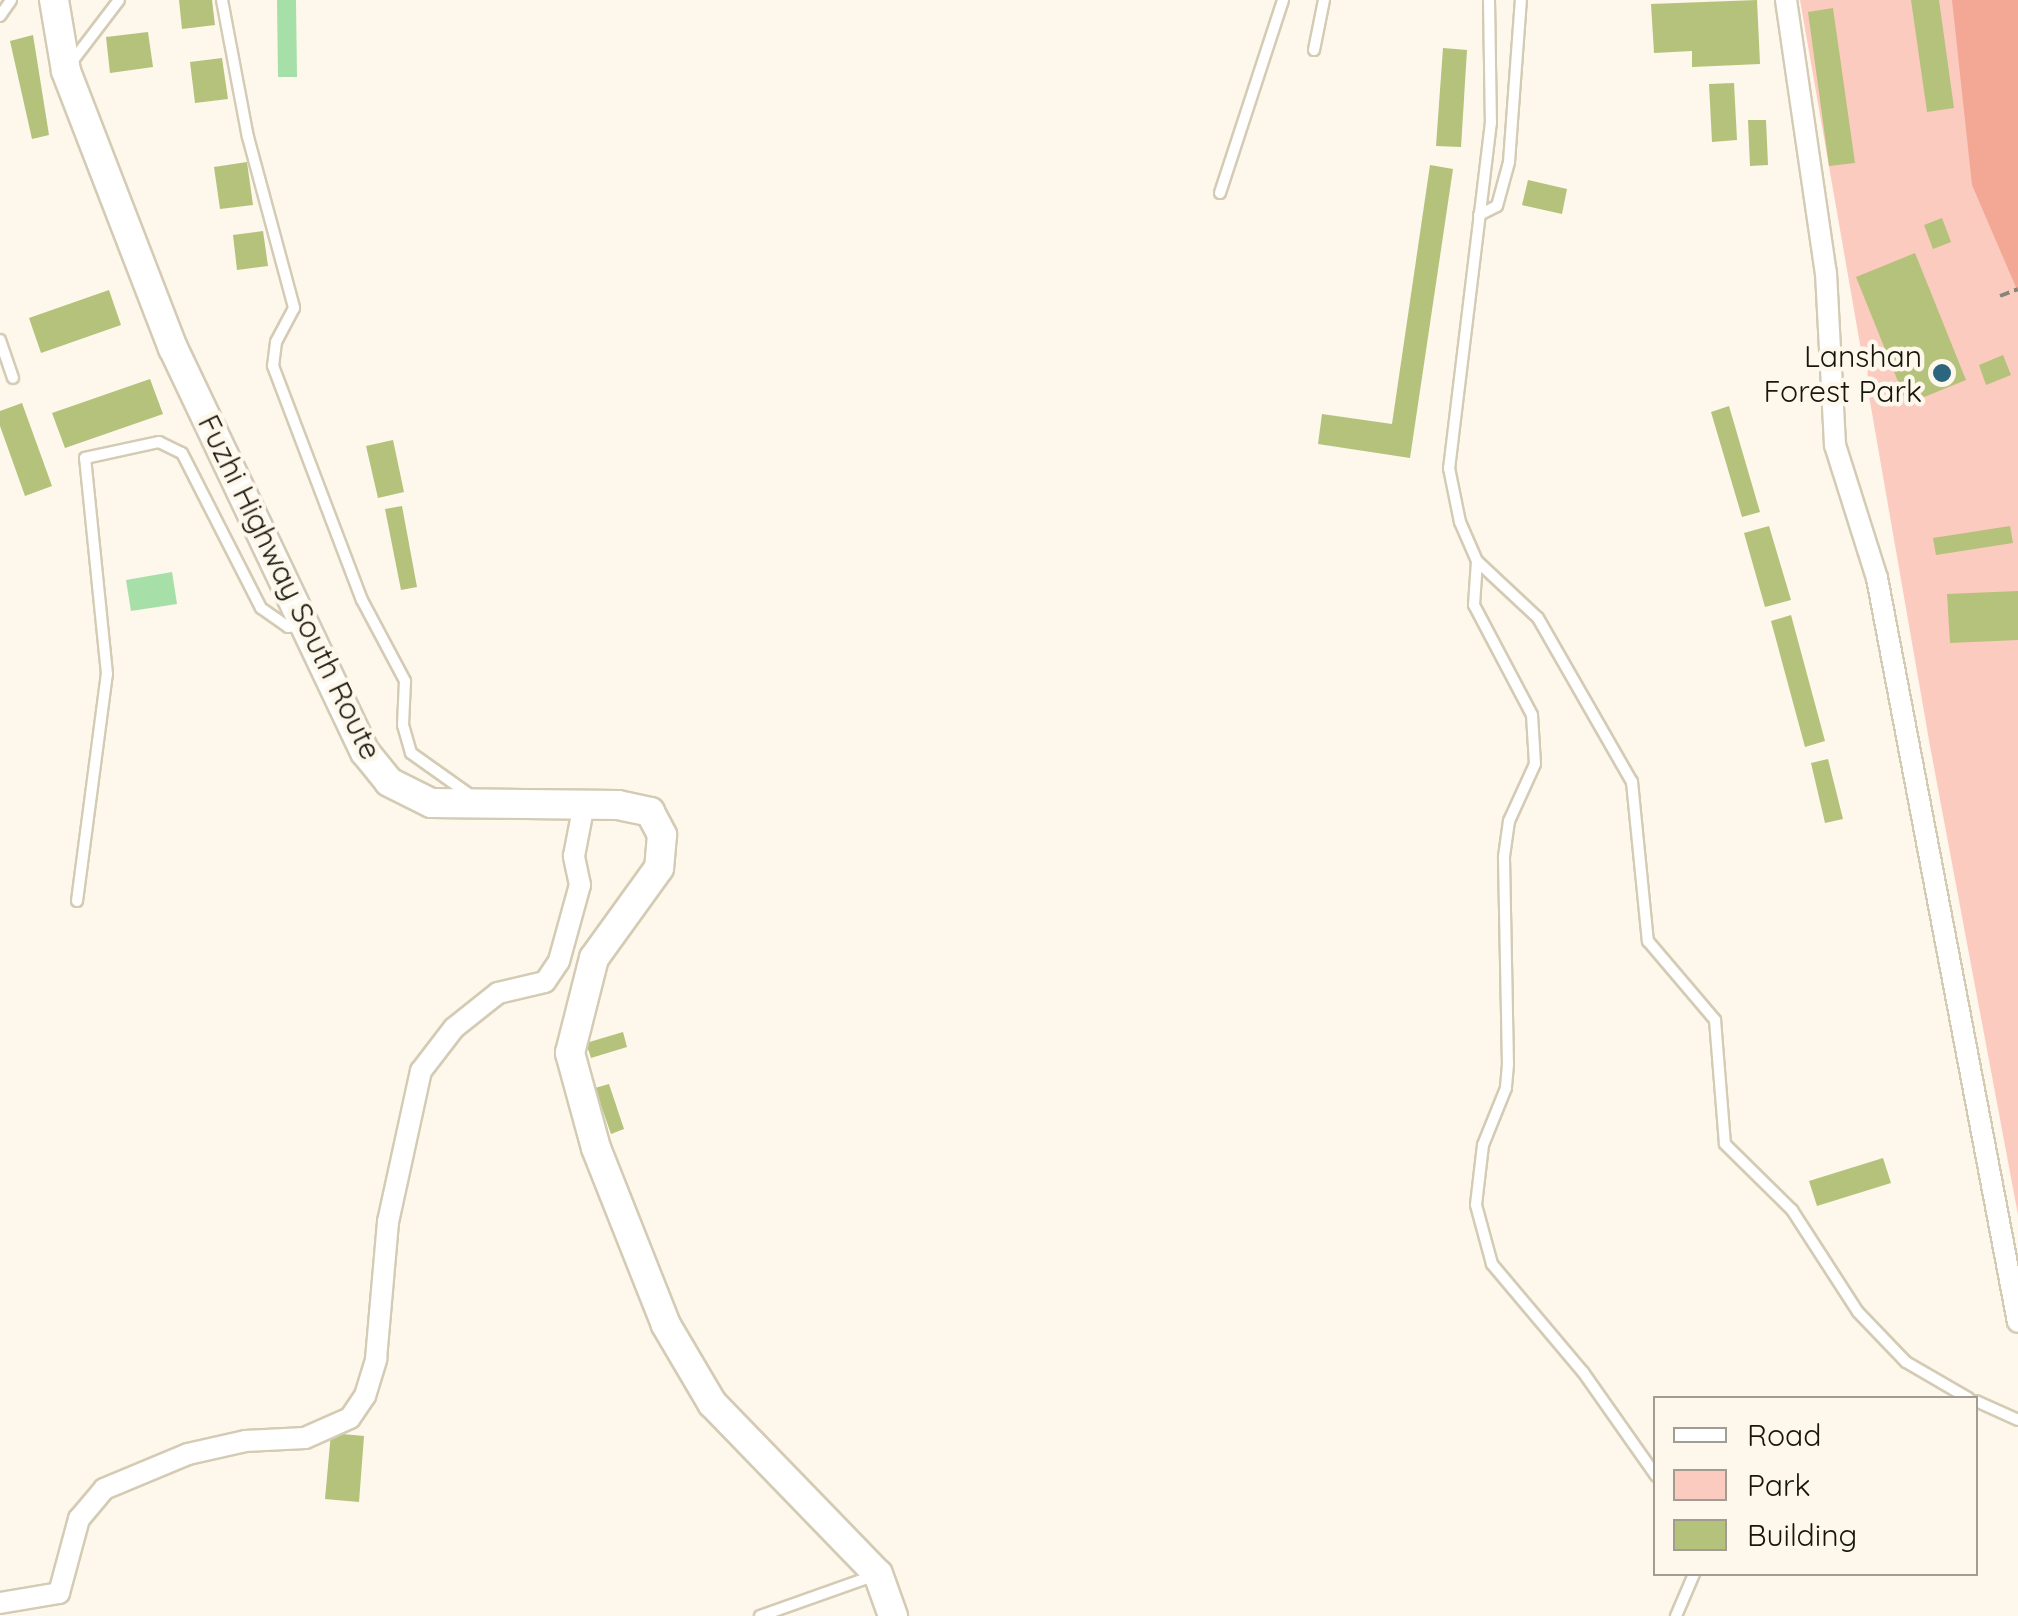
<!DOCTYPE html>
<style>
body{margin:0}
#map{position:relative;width:2018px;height:1616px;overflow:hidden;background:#fdf8eb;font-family:Quicksand,sans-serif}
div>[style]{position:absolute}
.green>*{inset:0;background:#fccbbf}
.forest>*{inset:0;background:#f3a795}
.water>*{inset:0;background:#a7dfa8}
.building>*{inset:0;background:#b4c27b}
.path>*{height:4px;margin-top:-2px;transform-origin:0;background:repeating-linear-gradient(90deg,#88847a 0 10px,transparent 0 15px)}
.roads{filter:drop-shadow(2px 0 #d4cbb5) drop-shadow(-2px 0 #d4cbb5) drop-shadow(0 2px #d4cbb5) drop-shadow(0 -2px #d4cbb5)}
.lane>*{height:10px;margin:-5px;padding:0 5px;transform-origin:5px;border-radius:5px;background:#fff}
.street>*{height:20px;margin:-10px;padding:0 10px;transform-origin:10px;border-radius:10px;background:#fff}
.secondary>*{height:28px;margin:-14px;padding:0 14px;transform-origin:14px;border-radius:14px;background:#fff}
.dots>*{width:28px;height:28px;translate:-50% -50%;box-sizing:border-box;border:5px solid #fdf8eb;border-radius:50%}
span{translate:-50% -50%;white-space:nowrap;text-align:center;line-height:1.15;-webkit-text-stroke:9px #fdf8eb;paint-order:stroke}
.poi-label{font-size:30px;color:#18150d}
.right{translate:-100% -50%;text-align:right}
.street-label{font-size:30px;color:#18150d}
.legend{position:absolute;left:1653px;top:1396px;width:325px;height:180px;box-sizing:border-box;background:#fdf8eb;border:2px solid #a19d92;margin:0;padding:12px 18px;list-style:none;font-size:30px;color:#18150d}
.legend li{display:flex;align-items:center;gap:20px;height:50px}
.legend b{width:50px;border:2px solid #a19d92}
</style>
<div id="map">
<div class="green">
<div style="clip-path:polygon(1800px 0,2018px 0,2018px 1215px,1930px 746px)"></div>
</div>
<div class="forest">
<div style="clip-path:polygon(1952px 0,2018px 0,2018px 292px,1972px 185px)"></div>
</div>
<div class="water">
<div style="clip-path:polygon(277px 0,296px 0,297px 77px,278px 77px)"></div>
<div style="clip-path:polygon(172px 572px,177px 604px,131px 611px,126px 580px)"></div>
</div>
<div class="building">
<div style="clip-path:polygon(179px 0,212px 0,215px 25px,182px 29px)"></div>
<div style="clip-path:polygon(1757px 0,1760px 64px,1692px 67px,1692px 51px,1654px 53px,1651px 4px)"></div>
<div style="clip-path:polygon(1911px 0,1939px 0,1954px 108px,1927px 112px)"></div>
<div style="clip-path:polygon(1833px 8px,1855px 163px,1829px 166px,1808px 12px)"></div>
<div style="clip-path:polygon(148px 32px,153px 67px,110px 73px,106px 37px)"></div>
<div style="clip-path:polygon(33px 35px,49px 135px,32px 139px,10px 41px)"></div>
<div style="clip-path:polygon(1443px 48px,1467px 50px,1461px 147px,1436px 146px)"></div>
<div style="clip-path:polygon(222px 58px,228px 99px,195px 103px,190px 62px)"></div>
<div style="clip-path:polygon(1734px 83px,1737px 140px,1712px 142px,1709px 84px)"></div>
<div style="clip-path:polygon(1748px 120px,1766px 120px,1768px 165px,1750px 166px)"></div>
<div style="clip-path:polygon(247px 162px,253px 205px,220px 209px,214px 167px)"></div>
<div style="clip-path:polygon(1430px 165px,1453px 169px,1410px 458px,1318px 444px,1322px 414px,1392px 424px)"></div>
<div style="clip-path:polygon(1528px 180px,1567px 189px,1562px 214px,1522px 205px)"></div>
<div style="clip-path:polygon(1942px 218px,1951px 242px,1933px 249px,1924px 225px)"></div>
<div style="clip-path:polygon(263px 231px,268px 266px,237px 270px,233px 235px)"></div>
<div style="clip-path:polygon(1915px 253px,1966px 380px,1907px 404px,1856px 277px)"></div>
<div style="clip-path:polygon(109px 290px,121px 325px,41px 353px,29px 318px)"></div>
<div style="clip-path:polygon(2003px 355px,2011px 375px,1986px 385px,1979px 365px)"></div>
<div style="clip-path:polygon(150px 379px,163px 414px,65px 448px,52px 413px)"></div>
<div style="clip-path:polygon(22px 403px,52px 486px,25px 496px,0 426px,0 411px)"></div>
<div style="clip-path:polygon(1729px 406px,1760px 512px,1742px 517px,1711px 412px)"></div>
<div style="clip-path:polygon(393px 440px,404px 492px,378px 498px,366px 446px)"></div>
<div style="clip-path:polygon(402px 506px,417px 587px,401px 590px,385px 509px)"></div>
<div style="clip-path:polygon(1769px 526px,1791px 600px,1765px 607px,1744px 533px)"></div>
<div style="clip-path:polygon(2010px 526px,2013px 543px,1936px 555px,1933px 538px)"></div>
<div style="clip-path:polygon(2018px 591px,2018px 640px,1950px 643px,1947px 594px)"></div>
<div style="clip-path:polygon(1791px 615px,1825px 741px,1805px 747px,1771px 621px)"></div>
<div style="clip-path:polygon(1828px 759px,1843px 819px,1825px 823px,1811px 763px)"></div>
<div style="clip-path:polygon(623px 1032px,627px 1047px,591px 1058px,586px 1043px)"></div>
<div style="clip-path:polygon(609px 1084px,624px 1129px,611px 1134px,595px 1088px)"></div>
<div style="clip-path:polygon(1883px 1158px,1891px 1183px,1817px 1206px,1809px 1181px)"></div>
<div style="clip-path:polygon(331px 1433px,364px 1436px,359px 1502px,325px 1499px)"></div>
</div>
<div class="path">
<div style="left:2000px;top:296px;width:19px;rotate:-21deg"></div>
</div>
<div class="roads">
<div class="lane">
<div style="left:222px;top:0;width:139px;rotate:79.3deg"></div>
<div style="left:248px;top:137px;width:177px;rotate:74.9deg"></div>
<div style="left:294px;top:308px;width:38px;rotate:118deg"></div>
<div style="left:276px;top:342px;width:24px;rotate:97deg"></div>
<div style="left:273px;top:366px;width:250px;rotate:69.2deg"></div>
<div style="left:362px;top:600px;width:92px;rotate:62deg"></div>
<div style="left:405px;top:681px;width:44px;rotate:92.6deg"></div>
<div style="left:403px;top:725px;width:29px;rotate:74deg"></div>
<div style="left:411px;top:753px;width:76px;rotate:35.4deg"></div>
<div style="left:1489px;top:0;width:122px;rotate:89.1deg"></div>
<div style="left:1491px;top:122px;width:349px;rotate:96.9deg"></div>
<div style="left:1449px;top:468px;width:55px;rotate:78.5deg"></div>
<div style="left:1460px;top:522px;width:43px;rotate:66.4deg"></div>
<div style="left:1477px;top:561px;width:83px;rotate:43.1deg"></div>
<div style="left:1538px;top:618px;width:189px;rotate:60.2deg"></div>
<div style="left:1632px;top:782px;width:160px;rotate:84.3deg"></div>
<div style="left:1648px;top:941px;width:104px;rotate:49.7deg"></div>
<div style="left:1715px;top:1020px;width:124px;rotate:85.4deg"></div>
<div style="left:1725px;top:1144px;width:94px;rotate:44.6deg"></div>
<div style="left:1792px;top:1210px;width:121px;rotate:57.1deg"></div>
<div style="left:1858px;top:1312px;width:69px;rotate:46.2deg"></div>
<div style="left:1906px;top:1362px;width:72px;rotate:30.1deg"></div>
<div style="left:0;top:16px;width:19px;rotate:-55deg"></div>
<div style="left:1314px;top:50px;width:51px;rotate:-78.7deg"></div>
<div style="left:71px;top:63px;width:79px;rotate:-52.7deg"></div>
<div style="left:1220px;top:193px;width:203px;rotate:-71.9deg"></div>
<div style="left:1479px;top:215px;width:20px;rotate:-27deg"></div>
<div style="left:1497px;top:206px;width:46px;rotate:-74.7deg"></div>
<div style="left:1509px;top:162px;width:162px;rotate:-85.8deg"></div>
<div style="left:0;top:340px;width:40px;rotate:71.1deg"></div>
<div style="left:1477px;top:561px;width:44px;rotate:93.9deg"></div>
<div style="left:1474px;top:605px;width:124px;rotate:62.2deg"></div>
<div style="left:1532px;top:715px;width:49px;rotate:86.5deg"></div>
<div style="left:1535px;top:764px;width:63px;rotate:114.5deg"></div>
<div style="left:1509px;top:821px;width:37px;rotate:98deg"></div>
<div style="left:1504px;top:858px;width:206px;rotate:88.9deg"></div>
<div style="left:1508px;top:1064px;width:24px;rotate:95deg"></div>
<div style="left:1506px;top:1088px;width:61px;rotate:112deg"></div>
<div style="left:1483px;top:1145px;width:60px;rotate:96.7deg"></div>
<div style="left:1476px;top:1205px;width:61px;rotate:74.8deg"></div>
<div style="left:1492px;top:1264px;width:141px;rotate:49.9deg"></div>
<div style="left:1583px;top:1372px;width:127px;rotate:54.9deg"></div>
<div style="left:77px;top:901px;width:229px;rotate:-82.5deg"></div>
<div style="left:107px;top:674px;width:217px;rotate:-95.8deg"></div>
<div style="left:85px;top:458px;width:76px;rotate:-12.2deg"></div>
<div style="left:159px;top:442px;width:25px;rotate:26deg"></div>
<div style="left:182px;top:453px;width:174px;rotate:63deg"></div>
<div style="left:261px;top:608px;width:33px;rotate:35deg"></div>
<div style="left:288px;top:627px;width:14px;rotate:-8deg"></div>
<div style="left:1976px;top:1401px;width:46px;rotate:24.3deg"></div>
<div style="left:760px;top:1616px;width:120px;rotate:-19.5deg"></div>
<div style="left:1676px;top:1616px;width:46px;rotate:-66.8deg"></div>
</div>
<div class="street">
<div style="left:1786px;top:0;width:276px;rotate:81.7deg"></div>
<div style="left:1826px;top:273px;width:172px;rotate:87deg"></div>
<div style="left:1835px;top:445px;width:139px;rotate:72.5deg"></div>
<div style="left:1877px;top:578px;width:757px;rotate:79.27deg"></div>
<div style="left:0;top:1603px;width:60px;rotate:-9.6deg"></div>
<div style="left:59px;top:1593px;width:77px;rotate:-74.9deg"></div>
<div style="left:79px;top:1519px;width:39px;rotate:-50deg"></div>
<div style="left:104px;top:1489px;width:91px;rotate:-22.6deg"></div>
<div style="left:188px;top:1454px;width:58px;rotate:-12.8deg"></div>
<div style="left:245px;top:1441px;width:60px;rotate:-2.9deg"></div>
<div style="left:305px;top:1438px;width:49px;rotate:-24deg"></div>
<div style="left:350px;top:1418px;width:27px;rotate:-56deg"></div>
<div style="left:365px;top:1396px;width:39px;rotate:-73deg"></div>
<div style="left:376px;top:1359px;width:138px;rotate:-85deg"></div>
<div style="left:388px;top:1222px;width:155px;rotate:-77.7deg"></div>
<div style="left:421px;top:1071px;width:54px;rotate:-52.5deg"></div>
<div style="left:454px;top:1028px;width:56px;rotate:-38.5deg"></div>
<div style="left:498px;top:993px;width:48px;rotate:-13.2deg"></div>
<div style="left:545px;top:982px;width:25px;rotate:-56deg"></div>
<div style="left:559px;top:961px;width:79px;rotate:-74.6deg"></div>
<div style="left:580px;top:885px;width:30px;rotate:-102deg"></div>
<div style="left:574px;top:856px;width:53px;rotate:-79.1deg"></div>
</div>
<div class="secondary">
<div style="left:54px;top:0;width:72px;rotate:80.4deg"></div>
<div style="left:66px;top:71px;width:297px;rotate:68.9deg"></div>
<div style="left:173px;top:348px;width:447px;rotate:64.6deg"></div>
<div style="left:365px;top:752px;width:38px;rotate:51deg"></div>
<div style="left:389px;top:782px;width:47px;rotate:26.6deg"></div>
<div style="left:431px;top:803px;width:187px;rotate:0.6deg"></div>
<div style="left:618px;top:805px;width:33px;rotate:12deg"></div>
<div style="left:650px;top:812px;width:26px;rotate:62deg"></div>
<div style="left:662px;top:835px;width:33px;rotate:95deg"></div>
<div style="left:659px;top:868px;width:111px;rotate:125.8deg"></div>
<div style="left:594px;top:958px;width:98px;rotate:104.2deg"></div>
<div style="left:570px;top:1053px;width:98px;rotate:74.7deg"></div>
<div style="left:596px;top:1148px;width:190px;rotate:68.4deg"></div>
<div style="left:666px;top:1325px;width:91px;rotate:59.5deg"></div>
<div style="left:712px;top:1403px;width:238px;rotate:45.9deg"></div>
<div style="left:878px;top:1574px;width:45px;rotate:70.3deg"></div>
</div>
</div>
<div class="dots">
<div style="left:1942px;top:373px;background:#2b667e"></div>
</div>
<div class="poi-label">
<span class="right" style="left:1922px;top:373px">Lanshan<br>Forest Park</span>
</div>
<div class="street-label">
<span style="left:290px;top:587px;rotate:64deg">Fuzhi Highway South Route</span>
</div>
<ul class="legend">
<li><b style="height:12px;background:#fff"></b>Road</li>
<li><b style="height:28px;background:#fccbbf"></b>Park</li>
<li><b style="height:28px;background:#b4c27b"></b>Building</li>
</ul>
</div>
